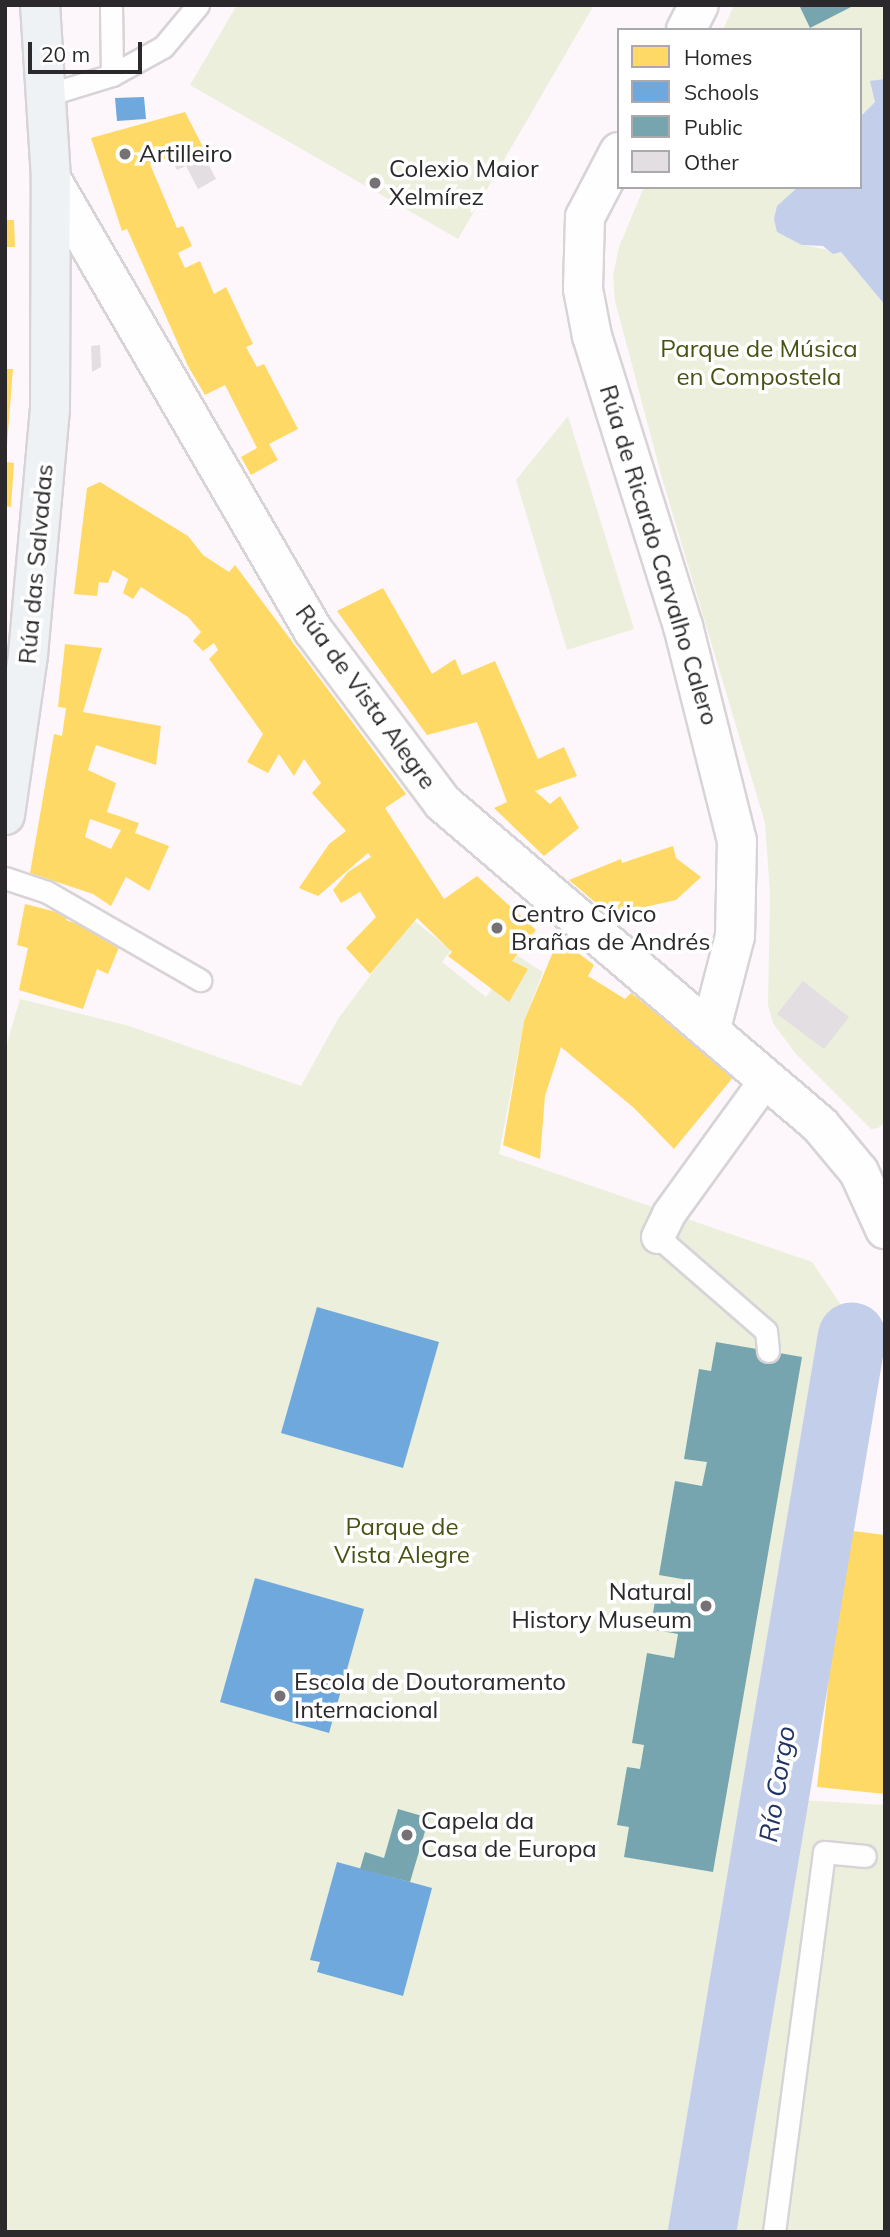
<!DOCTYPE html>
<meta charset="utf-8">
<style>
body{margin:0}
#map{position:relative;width:890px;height:2237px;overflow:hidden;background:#fdf7fc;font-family:Mulish,sans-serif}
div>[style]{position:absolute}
.green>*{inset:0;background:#ebefdc}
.water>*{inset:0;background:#c3ceea}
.homes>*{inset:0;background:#ffd966}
.schools>*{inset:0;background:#6fa8dc}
.public>*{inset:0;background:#76a5af}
.river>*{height:68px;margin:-34px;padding:0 34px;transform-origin:34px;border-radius:34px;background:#c3ceea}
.building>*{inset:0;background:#e3dee2}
.roads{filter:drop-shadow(2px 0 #d7d3d7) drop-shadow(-2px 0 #d7d3d7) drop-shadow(0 2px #d7d3d7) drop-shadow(0 -2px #d7d3d7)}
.service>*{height:21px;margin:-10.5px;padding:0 10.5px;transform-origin:10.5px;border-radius:10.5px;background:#fffeff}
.pedestrian>*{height:32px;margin:-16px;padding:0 16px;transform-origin:16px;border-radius:16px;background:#fffeff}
.minor>*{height:38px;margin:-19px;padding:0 19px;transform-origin:19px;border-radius:19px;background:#fffeff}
.secondary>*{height:38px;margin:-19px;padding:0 19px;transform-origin:19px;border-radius:19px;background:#eff2f4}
.dots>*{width:19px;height:19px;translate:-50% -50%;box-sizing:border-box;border:4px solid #fff;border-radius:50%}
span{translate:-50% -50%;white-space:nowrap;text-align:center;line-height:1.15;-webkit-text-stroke:7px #fff;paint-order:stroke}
.poi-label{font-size:24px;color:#2c292c}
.left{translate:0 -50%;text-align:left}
.right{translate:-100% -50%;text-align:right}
.park-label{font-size:24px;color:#465313}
.street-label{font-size:24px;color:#2c292c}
.water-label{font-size:26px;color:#203464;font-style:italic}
.frame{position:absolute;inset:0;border:7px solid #2c292c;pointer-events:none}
.legend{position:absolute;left:617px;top:28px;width:245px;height:161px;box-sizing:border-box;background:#fff;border:2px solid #aba9ab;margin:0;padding:9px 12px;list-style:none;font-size:21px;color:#2c292c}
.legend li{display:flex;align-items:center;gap:14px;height:35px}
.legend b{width:35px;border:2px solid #aba9ab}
.scale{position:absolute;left:28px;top:42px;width:114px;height:32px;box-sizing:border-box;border:4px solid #2c292c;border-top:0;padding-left:9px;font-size:21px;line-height:24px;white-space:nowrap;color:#2c292c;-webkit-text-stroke:5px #fff;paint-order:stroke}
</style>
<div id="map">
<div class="green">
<div style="clip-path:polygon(237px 5px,594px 5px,458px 239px,190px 85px)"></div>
<div style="clip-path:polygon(734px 5px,799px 5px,810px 28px,855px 5px,885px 5px,885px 79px,871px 82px,875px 102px,860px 117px,860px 30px,723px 30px)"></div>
<div style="clip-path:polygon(644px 187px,798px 187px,783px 201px,802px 245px,841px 252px,885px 305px,885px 1123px,878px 1128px,871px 1129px,795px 1053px,773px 1023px,768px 1005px,770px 894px,765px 823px,662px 478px,615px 301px,613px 276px,619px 247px)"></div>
<div style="clip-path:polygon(568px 416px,634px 629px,567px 650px,516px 480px)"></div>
<div style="clip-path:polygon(412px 919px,451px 950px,442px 962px,486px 997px,515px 954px,543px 972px,524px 1021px,499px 1154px,812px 1262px,843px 1308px,786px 1653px,680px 2232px,5px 2232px,5px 1050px,20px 999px,126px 1025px,301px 1086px,338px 1019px)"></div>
<div style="clip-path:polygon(784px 1799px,885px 1805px,885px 2232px,710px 2232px)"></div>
</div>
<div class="water">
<div style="clip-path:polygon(885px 79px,885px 305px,841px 252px,833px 254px,823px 246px,802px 245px,777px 232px,774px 219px,777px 206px,798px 187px,860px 187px,860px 117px,875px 102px,870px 81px)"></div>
</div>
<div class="homes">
<div style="clip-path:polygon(185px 112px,203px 147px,150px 164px,177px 228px,183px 226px,192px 246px,178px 253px,185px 268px,200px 261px,214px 294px,226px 287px,253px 344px,246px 347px,257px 367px,264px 364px,298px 429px,269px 444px,278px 460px,251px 475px,241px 457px,257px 448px,225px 385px,205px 395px,188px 366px,127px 229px,122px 231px,91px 138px)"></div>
<div style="clip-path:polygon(5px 220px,14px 220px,15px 247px,5px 247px)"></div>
<div style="clip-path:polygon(5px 369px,13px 369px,7px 445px,5px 445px)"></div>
<div style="clip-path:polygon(5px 462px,14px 463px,11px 507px,5px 506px)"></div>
<div style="clip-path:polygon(100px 482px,188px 536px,203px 555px,229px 572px,235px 565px,406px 794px,385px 808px,444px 899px,477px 876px,536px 930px,512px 961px,528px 969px,509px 1002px,448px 956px,452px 952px,417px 918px,370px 974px,346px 948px,376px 917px,360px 892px,341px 903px,333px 890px,348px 872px,371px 857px,368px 853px,318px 896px,299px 888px,329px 844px,346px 831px,312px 793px,321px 783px,304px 759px,294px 776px,279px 754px,268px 773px,247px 762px,263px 734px,209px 659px,218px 650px,214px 643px,203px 651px,193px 641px,201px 632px,188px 617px,141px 587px,133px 599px,123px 593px,128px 579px,113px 570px,108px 583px,99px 582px,97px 596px,74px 594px,87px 488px)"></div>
<div style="clip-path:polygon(383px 588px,432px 674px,455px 659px,462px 675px,495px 661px,538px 759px,564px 747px,577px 776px,535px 791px,550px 804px,560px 796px,579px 828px,544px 856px,494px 808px,507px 802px,477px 722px,427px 735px,337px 611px)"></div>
<div style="clip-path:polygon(evenodd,65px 644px,102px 648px,83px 712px,161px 726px,156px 765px,96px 745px,88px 770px,116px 783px,107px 812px,139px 823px,135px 833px,169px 846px,149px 891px,126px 877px,111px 906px,93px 894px,30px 873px,54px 734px,62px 736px,66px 708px,58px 707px,65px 644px,90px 819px,121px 830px,111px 849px,85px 837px,90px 819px)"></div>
<div style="clip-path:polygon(673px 846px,676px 858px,701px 877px,676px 900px,610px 915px,569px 880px,621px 859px,622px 863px)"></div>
<div style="clip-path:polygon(25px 904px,68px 915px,66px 920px,122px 940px,108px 974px,97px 969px,83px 1009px,19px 990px,28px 948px,17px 945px)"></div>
<div style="clip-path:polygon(559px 938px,594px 965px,588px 976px,625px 999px,631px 993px,735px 1075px,674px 1149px,634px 1108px,561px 1047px,545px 1096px,540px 1159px,503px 1145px,524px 1021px)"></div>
<div style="clip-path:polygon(845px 1530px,885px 1535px,885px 1794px,817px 1787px)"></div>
</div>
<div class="schools">
<div style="clip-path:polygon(144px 97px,146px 119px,117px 121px,115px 98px)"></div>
<div style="clip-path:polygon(317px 1307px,439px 1342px,403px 1468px,281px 1433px)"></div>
<div style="clip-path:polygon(255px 1578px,364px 1609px,329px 1733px,220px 1702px)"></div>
<div style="clip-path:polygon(337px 1862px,432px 1888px,403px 1996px,317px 1972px,320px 1962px,310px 1960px)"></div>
</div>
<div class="public">
<div style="clip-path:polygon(799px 5px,855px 5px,810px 28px)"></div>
<div style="clip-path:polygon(716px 1342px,802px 1357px,713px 1872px,624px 1857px,629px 1827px,617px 1825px,627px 1767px,640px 1769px,644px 1745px,632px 1743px,647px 1653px,674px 1658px,678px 1634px,650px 1629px,656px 1596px,685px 1601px,688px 1580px,659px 1575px,675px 1481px,702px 1486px,707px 1462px,684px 1459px,699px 1369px,711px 1371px)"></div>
<div style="clip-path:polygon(398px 1809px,429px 1818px,410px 1882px,360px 1869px,365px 1852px,384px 1858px)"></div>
</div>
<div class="river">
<div style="left:702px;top:2232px;width:908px;rotate:-80.5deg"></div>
</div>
<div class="building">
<div style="clip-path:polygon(200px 148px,216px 179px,198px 189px,186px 166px,177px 170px,170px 157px)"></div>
<div style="clip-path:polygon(100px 345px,101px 367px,92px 372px,91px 346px)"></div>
<div style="clip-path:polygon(803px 981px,849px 1017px,824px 1049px,777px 1014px)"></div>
</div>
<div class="roads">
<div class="service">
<div style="left:112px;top:75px;width:58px;rotate:-28.8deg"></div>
<div style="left:163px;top:47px;width:55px;rotate:-50.2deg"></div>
<div style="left:47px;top:95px;width:68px;rotate:-17.1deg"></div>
<div style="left:112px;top:75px;width:70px;rotate:-90.8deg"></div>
<div style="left:5px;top:878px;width:44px;rotate:18.4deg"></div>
<div style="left:47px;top:892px;width:177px;rotate:29.9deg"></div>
<div style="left:658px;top:1237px;width:143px;rotate:41deg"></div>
<div style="left:766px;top:1331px;width:20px;rotate:84deg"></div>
<div style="left:774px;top:2232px;width:383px;rotate:-82.5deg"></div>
<div style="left:824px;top:1852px;width:41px;rotate:5.6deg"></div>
</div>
<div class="pedestrian">
<div style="left:658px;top:1237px;width:25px;rotate:-64deg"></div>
<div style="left:669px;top:1214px;width:169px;rotate:-54.1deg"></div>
</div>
<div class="minor">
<div style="left:686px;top:30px;width:28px;rotate:-63deg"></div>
<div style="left:619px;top:152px;width:73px;rotate:117.6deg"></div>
<div style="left:585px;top:217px;width:72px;rotate:91.6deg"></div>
<div style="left:583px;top:289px;width:48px;rotate:79.2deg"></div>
<div style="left:592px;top:336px;width:304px;rotate:72.6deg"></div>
<div style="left:683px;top:626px;width:222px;rotate:75.9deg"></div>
<div style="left:737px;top:841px;width:95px;rotate:91.2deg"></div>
<div style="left:735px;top:936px;width:95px;rotate:104.6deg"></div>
<div style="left:51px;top:179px;width:522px;rotate:59.85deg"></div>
<div style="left:313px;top:630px;width:216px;rotate:53.1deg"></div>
<div style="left:443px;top:803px;width:496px;rotate:40.5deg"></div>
<div style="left:820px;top:1125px;width:61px;rotate:50.3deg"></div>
<div style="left:859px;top:1172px;width:63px;rotate:65.5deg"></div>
</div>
<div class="secondary">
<div style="left:5px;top:815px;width:162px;rotate:-81.8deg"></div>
<div style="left:28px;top:655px;width:246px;rotate:-84.9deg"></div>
<div style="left:50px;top:410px;width:231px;rotate:-89.8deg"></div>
<div style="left:51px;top:179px;width:174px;rotate:-93.6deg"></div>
</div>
</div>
<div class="dots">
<div style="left:125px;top:154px;background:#757175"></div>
<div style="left:375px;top:183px;background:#757175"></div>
<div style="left:497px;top:928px;background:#757175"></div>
<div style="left:706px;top:1606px;background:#757175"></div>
<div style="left:280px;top:1696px;background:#757175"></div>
<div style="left:407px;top:1835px;background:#757175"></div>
</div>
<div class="poi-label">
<span class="left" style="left:139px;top:154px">Artilleiro</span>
<span class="left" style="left:389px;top:183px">Colexio Maior<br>Xelmírez</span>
<span class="left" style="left:511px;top:928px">Centro Cívico<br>Brañas de Andrés</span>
<span class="right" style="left:692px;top:1606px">Natural<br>History Museum</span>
<span class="left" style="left:294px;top:1696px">Escola de Doutoramento<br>Internacional</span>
<span class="left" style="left:421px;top:1835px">Capela da<br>Casa de Europa</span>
</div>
<div class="park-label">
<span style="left:759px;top:363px">Parque de Música<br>en Compostela</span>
<span style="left:402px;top:1541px">Parque de<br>Vista Alegre</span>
</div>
<div class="street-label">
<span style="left:659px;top:555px;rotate:73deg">Rúa de Ricardo Carvalho Calero</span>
<span style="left:36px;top:564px;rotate:-85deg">Rúa das Salvadas</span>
<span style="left:366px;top:697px;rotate:54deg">Rúa de Vista Alegre</span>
</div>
<div class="water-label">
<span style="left:777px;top:1784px;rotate:-81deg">Río Corgo</span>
</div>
<div class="frame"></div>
<ul class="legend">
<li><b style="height:19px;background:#ffd966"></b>Homes</li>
<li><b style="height:19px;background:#6fa8dc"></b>Schools</li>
<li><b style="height:19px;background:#76a5af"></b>Public</li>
<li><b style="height:19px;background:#e3dee2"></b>Other</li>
</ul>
<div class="scale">20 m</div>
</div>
